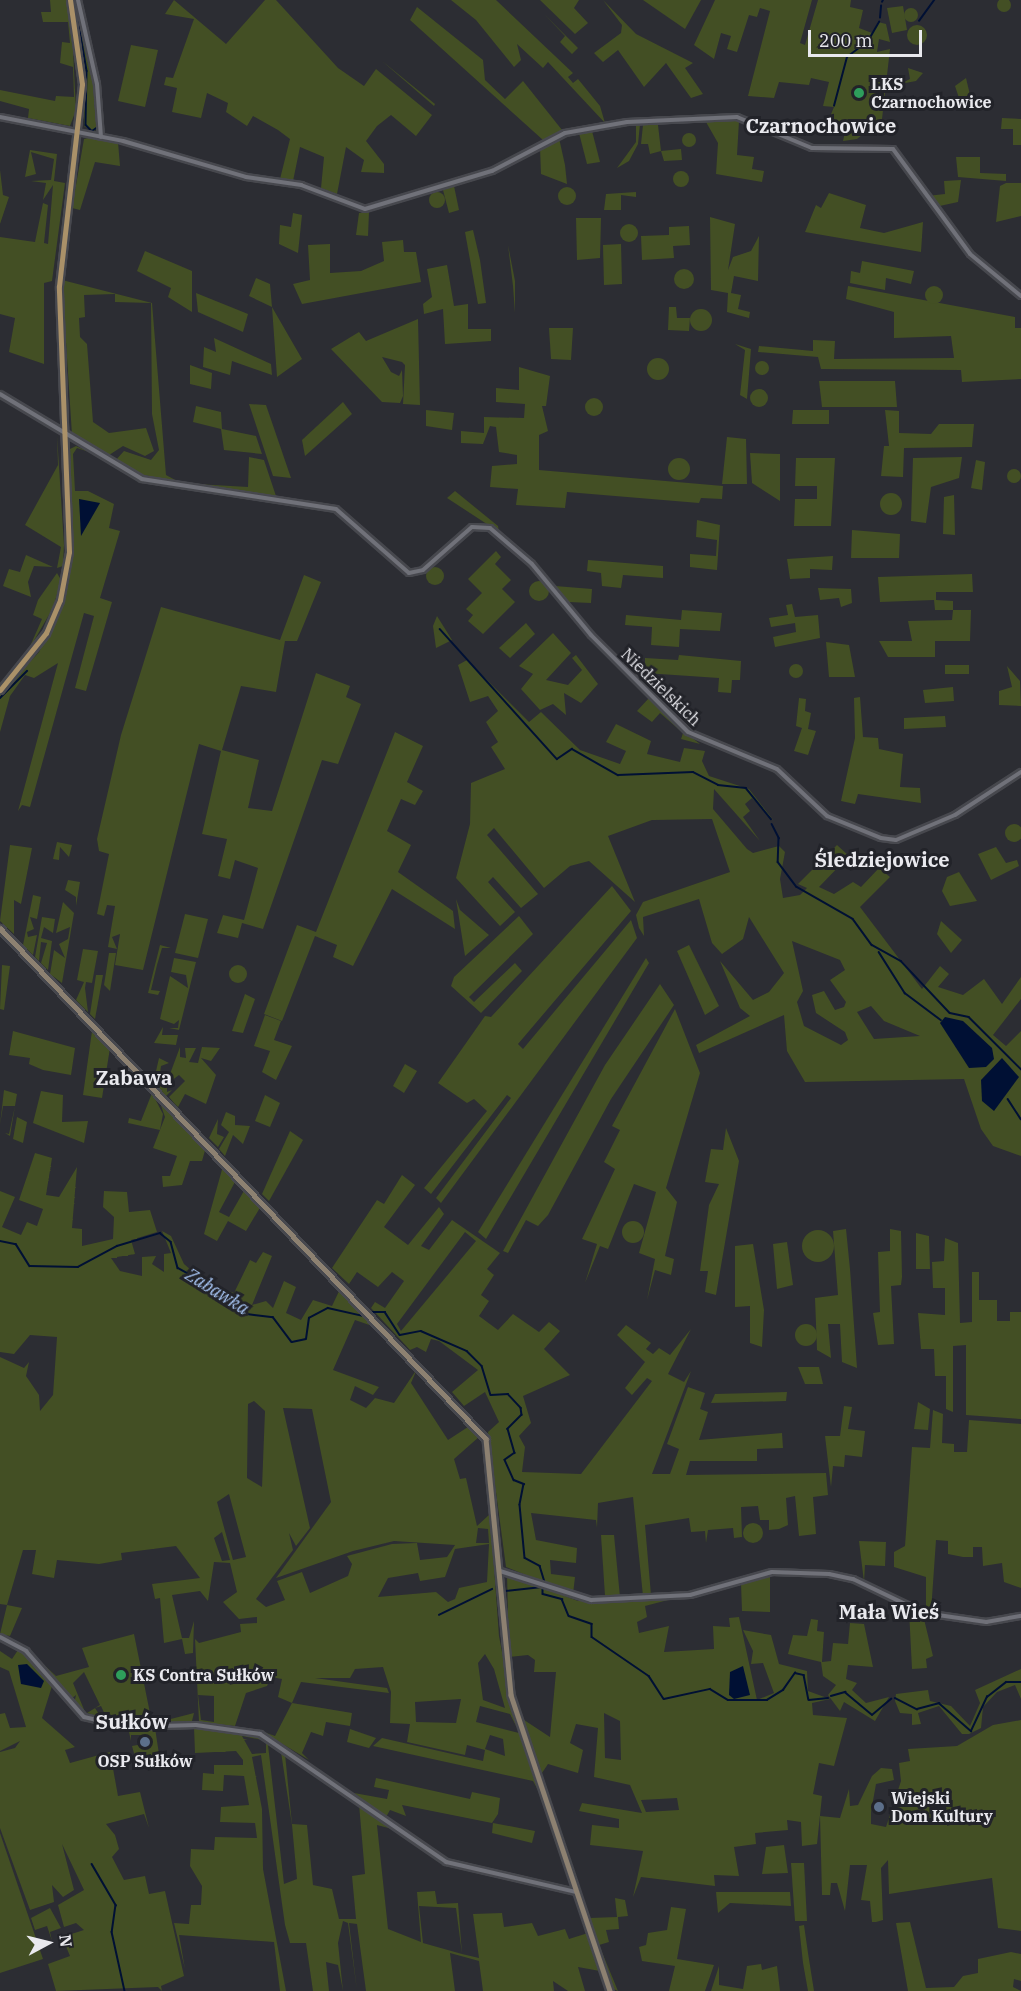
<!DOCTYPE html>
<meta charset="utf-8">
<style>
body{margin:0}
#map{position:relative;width:1021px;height:1991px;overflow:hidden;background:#2c2d33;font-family:"IBM Plex Serif",serif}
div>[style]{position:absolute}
.green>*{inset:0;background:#434f24}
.round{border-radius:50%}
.water>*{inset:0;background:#001034}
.stream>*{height:1.5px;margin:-0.75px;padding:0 0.75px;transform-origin:0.75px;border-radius:0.75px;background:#001034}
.roads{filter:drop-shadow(2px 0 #47484e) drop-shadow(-2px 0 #47484e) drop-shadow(0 2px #47484e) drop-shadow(0 -2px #47484e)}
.tertiary>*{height:4px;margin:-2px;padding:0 2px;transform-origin:2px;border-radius:2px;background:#707179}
.secondary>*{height:4.5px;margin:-2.25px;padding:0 2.25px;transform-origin:2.25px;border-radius:2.25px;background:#8d8171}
.primary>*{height:5px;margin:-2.5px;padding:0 2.5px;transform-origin:2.5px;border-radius:2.5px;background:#aa9169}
.dots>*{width:16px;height:16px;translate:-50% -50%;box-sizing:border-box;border:3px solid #222329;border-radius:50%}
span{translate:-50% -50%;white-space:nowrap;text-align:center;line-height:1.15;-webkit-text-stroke:6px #222329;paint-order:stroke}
.poi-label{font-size:16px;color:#e9e9ee;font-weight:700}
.left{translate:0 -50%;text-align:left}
.street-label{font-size:16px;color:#e9e9ee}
.water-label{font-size:18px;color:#a9c7f6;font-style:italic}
.quarter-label{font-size:20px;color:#e9e9ee;font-weight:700}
.north{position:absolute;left:18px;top:1913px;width:60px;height:60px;-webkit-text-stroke:4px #222329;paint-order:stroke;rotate:83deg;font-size:16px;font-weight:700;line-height:24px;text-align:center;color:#e9e9ee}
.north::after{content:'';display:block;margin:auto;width:21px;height:27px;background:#e9e9ee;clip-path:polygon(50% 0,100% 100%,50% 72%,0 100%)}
.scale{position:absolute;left:808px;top:30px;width:114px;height:27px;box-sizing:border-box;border:3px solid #e9e9ee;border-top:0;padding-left:8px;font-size:18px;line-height:21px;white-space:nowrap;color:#e9e9ee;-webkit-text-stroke:4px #222329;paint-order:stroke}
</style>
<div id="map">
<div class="green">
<div class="round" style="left:997px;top:-2px;width:14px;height:14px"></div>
<div style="clip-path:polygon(50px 0,66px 0,72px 30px,76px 110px,70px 126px,28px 118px,29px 109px,0 101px,0 90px,55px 101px,56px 96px,74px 97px,73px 67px,60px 63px,62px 42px,70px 43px,68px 22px,43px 22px,41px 12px,51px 12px)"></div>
<div style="clip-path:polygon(73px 0,94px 78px,100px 126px,93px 132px,84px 126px,84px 56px)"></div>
<div style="clip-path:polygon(174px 0,226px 44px,265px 0,276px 0,338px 68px,364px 86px,376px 69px,432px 115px,416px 136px,391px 115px,377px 126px,366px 141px,384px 164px,384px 173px,361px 172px,364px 160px,346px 147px,337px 194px,321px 188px,324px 157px,300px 147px,293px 181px,280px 179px,290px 139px,278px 130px,253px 116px,247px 126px,226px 112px,228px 103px,207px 93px,201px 118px,172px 112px,177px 88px,164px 85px,166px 77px,173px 78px,194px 19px,165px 14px)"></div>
<div style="clip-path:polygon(451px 0,496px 0,573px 73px,568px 77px,573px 83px,578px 79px,600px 106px,605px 123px,548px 62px,543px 68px,517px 44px,521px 60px,514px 67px,476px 20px)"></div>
<div style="clip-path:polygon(540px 0,579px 0,574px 8px,588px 23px,575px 34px)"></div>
<div style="clip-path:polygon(603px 0,636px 34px,693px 63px,685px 68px,703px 94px,691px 98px,666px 63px,644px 87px,618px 50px,603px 62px,594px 53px,621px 33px,622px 25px)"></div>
<div style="clip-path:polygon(643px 0,701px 0,685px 29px)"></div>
<div style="clip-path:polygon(715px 0,812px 0,800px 43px,805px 45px,818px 0,851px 0,850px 7px,863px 10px,859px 28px,872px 33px,878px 22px,886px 24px,890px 42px,879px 39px,877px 52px,890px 49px,882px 119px,857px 139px,843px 141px,845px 132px,838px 132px,829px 119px,834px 107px,823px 106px,829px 82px,811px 78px,809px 85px,779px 82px,774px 98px,748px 96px,770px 11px,760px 8px,757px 17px,749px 15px,737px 52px,727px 49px,731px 36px,721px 33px,714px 59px,694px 45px)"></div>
<div style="clip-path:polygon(903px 6px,907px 30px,892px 33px,887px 8px)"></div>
<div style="clip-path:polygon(417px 7px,483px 60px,485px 80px,505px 99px,523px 81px,562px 130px,543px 140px,410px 20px)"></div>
<div class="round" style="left:904px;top:8px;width:14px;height:14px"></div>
<div style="clip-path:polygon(544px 14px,578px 48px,572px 54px,560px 42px,565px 36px)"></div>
<div class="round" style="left:907px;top:25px;width:20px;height:20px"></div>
<div style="clip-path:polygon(131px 45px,158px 50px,145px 107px,118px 101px)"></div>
<div style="clip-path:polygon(382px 61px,435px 104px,434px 106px)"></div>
<div style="clip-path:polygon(908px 68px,923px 73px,916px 81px,900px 84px,910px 79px)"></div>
<div style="clip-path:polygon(966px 78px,971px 99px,959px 98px,955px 86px)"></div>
<div style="clip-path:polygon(1002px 118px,1021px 119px,1021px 145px,1013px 145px,1013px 129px,1001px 129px)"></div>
<div style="clip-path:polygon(722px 119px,739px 121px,737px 155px,754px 157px,752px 169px,764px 171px,762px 182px,716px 174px,718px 143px,706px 122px)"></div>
<div style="clip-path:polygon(636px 124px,640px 124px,638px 144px,629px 161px,617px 168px,636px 142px)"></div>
<div style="clip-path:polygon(643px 125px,658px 125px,661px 151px,681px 149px,682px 160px,664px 161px,661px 151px,650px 154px,648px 144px,641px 144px)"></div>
<div style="clip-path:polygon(592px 131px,600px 162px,587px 164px,579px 133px)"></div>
<div class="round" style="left:682px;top:133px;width:14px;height:14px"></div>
<div style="clip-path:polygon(91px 137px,118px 142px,120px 166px,95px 162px,80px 210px,72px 208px,84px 139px)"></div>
<div style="clip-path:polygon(559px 138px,565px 165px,567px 184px,541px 174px,540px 147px)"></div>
<div style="clip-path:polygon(30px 150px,57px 154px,54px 181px,65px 183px,52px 281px,44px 283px,44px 364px,9px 352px,15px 318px,0 314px,0 237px,35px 242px,43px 203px,48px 205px,44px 243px,48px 244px,53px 185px,43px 200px,46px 183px,31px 181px,51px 180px,54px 159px,31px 152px,36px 174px,25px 177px)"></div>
<div style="clip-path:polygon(956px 157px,980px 157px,980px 173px,1006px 174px,1006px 181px,958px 177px)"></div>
<div style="clip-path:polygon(0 170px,3px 195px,9px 197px,0 224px)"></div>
<div class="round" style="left:673px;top:171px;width:16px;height:16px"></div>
<div style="clip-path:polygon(961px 180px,958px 202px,935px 207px,927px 196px,945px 194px,944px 181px)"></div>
<div style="clip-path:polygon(1006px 183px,1021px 183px,1021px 216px,996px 222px,1000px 186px)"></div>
<div style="clip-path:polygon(454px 186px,459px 210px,449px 213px,443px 190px)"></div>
<div class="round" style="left:558px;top:187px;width:18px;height:18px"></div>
<div style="clip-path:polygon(636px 192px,636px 197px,621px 195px,621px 210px,604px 210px,606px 194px)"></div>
<div class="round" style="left:429px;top:192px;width:16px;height:16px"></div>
<div style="clip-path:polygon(829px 193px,866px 205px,860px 228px,884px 233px,923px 222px,921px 252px,805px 232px,816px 205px,821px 208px)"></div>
<div style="clip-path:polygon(369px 212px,368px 236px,356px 235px,359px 213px)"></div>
<div style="clip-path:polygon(293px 213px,302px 215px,298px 253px,279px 244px,280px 225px,291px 227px)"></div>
<div style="clip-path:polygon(710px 217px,735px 224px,728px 270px,733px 257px,751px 251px,759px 236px,758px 281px,734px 276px,731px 293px,741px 295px,738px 309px,750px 312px,749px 318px,727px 312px,728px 293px,711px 290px)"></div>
<div style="clip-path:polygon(576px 218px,601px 218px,600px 258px,577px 260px)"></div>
<div class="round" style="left:620px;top:224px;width:18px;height:18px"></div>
<div style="clip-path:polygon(689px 226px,690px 245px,673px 246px,674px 258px,642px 260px,641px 236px,669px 235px,669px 227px)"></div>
<div style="clip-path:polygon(473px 230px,480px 260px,486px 303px,478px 304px,465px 232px)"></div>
<div style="clip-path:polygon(403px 240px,404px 252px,416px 252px,421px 282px,302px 304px,293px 284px,310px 280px,308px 245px,330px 244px,330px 273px,361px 271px,384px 261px,382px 242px)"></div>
<div style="clip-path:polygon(621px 244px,622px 284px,604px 285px,603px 245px)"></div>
<div style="clip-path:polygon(508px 245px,515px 281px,515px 313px,513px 286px)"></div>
<div style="clip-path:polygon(145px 251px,192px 271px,192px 312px,168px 297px,171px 288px,137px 271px)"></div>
<div style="clip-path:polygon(862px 261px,914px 271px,911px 284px,886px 278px,885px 290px,850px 283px,851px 271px,860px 273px)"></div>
<div style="clip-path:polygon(447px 265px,454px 306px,468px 304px,468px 329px,491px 329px,491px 341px,445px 344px,443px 309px,424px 314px,423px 304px,432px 297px,427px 269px)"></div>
<div class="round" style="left:674px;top:269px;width:20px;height:20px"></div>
<div style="clip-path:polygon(256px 278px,270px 284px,272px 307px,302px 359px,277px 377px,272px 307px,249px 296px)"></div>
<div style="clip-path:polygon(62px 280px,152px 303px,166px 475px,179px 482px,134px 473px,115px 461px,124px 451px,151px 460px,159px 450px,152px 414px,151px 303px,115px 302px,115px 294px,84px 295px,85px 317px,79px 318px,80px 337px,87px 344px,93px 422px,109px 433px,146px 428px,154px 451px,145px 456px,123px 446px,106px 457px,72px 435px)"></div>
<div style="clip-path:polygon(848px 286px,1015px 317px,1015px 328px,1021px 328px,1021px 379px,962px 382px,961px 370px,821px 369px,818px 357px,758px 352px,759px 346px,813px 351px,813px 340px,835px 341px,834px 359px,954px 358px,951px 336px,894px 338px,894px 312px,846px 299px)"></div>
<div class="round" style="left:925px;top:286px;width:18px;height:18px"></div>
<div style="clip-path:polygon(196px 293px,248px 314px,243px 332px,198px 312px)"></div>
<div style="clip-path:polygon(669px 307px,676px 307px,677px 318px,690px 318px,689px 331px,668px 330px)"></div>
<div class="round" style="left:690px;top:309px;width:22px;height:22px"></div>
<div style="clip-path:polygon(418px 319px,420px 405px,403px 404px,405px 365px,402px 362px,382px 357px,391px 372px,399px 376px,402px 370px,403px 396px,400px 403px,382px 402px,331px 349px,359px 332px,366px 341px)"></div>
<div style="clip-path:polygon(549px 328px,573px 328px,571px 360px,551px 359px)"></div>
<div style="clip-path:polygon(214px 338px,271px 364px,272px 375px,232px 361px,230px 375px,203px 367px,204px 347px,216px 352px)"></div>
<div style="clip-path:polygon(735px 344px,751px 349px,747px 399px,740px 395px,745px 350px)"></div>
<div class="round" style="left:647px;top:358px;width:22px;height:22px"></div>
<div class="round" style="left:755px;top:361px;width:14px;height:14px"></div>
<div style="clip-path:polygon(190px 365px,212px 373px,211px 389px,190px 384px)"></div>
<div style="clip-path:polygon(519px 367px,550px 376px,546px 406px,542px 406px,548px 431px,539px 435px,539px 470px,723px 486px,722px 499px,701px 498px,699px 503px,567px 492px,565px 508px,516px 505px,518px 489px,490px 487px,492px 466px,517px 464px,517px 455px,499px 452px,496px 427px,490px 426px,483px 444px,461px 443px,461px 431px,484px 433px,484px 417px,524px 418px,525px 404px,496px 402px,496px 388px,519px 390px)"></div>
<div style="clip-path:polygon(819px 381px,895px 381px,897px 407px,822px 407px)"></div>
<div class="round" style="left:750px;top:389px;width:18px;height:18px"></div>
<div class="round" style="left:585px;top:398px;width:18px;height:18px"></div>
<div style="clip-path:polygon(343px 402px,352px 414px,305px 456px,302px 440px)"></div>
<div style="clip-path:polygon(249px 404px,266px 405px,291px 478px,273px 476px)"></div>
<div style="clip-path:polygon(196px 406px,221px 412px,222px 429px,256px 436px,262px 454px,224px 450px,221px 429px,193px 422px)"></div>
<div style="clip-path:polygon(426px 410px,454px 413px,452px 430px,426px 426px)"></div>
<div style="clip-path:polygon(793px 410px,829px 410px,829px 424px,792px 424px)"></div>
<div style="clip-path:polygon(885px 410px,899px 411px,899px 433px,931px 434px,939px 424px,974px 424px,972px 447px,904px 448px,903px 477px,881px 476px,884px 446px,889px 446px)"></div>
<div style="clip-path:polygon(57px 435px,64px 545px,63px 566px,57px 568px,61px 547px,25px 525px,58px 465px)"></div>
<div style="clip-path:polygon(727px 437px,746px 439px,747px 484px,722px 484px)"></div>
<div style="clip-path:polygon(76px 446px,89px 452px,77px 448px,73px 454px,75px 491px,88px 491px,114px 504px,109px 528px,120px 531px,100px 598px,112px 602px,86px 691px,75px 688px,94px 616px,84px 613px,30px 807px,22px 805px,18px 811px,58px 663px,34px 678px,25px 675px,10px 696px,0 732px,0 695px,39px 652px,63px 602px,73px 548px,70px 449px)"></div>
<div style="clip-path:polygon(750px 453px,780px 454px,780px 501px,752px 483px)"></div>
<div style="clip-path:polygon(249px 457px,264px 460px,276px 496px,196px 484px,248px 487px)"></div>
<div style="clip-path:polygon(962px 457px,959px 478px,931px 487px,926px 523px,911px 521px,913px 458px)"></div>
<div class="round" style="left:668px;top:458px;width:22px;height:22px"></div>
<div style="clip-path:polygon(796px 458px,835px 458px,831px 526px,794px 526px,795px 499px,817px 499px,817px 486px,795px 486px)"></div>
<div style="clip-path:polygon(976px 460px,985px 462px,982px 490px,971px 488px)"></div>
<div class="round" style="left:1007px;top:469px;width:14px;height:14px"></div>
<div style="clip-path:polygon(455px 491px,498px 526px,499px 532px,447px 498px)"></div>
<div class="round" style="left:880px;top:493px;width:22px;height:22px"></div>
<div style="clip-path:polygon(954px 495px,955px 535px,943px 534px,944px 497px)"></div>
<div style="clip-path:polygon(697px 520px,720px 525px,717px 570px,690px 567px,690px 554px,716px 556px,717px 540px,696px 537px)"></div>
<div style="clip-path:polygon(852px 530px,900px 534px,899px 558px,851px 558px)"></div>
<div style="clip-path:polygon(496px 551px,501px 557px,495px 564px,511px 580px,502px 589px,515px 602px,483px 634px,468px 621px,473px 615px,466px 609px,482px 593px,468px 579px)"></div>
<div style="clip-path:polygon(26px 555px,53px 567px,34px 566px,28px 582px,31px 597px,3px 586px,9px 569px,20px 572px)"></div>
<div style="clip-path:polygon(833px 556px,832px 570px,810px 569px,810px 578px,790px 579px,787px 559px)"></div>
<div style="clip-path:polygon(588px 560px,663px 566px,663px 578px,623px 575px,621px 588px,602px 586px,601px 573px,587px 571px)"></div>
<div class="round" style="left:426px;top:567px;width:18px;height:18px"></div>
<div style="clip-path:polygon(57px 573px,61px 580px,53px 608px,28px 651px,42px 619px,33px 615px,38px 600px)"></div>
<div style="clip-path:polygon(972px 574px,973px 592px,936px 592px,936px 600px,953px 601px,953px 610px,971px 610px,970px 641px,935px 641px,935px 657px,888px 657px,879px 641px,912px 641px,908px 621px,952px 620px,953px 610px,935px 610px,934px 600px,880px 602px,878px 577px)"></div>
<div style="clip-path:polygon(304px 575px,321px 582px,297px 641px,285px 641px,276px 692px,241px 686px,222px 750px,259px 760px,248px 808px,272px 811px,316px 673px,350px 686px,346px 697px,361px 704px,338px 764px,322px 760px,263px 929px,242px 923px,238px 938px,217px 933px,223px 915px,244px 920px,258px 868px,235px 860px,230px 879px,218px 876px,227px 839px,202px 834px,221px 751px,199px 744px,143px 970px,115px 965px,120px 934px,112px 937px,117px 949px,108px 947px,115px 906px,107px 905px,104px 916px,97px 914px,109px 854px,99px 851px,97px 839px,121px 735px,161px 607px,280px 640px)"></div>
<div class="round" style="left:529px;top:581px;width:20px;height:20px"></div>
<div style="clip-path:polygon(555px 586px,592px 589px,591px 603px,569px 602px)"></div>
<div style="clip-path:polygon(818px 588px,851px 589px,852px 603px,841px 607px,839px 598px,820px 600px)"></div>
<div style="clip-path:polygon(792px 604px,795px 617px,818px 615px,820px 638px,775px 647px,773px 637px,796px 632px,795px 623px,771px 627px,769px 618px,788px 615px,786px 605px)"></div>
<div style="clip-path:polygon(682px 610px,722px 613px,720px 631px,680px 629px,679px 647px,651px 645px,652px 627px,625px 625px,626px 615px,681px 620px)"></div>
<div style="clip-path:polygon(437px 616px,452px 640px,436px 648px,433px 626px)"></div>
<div style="clip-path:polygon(526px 623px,535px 634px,510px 658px,499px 648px)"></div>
<div style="clip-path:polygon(553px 633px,571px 653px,546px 680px,568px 685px,582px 670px,572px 658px,576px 655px,598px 684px,581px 703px,564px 693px,566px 715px,553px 704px,540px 710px,521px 689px,533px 674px,519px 666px)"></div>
<div style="clip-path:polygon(826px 642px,849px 645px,855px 677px,829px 677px)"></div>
<div style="clip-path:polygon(679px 655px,741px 661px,740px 680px,732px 680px,731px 693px,718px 692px,719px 678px,645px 673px,645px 658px,678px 660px)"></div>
<div style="clip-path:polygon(evenodd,467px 660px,529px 722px,541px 712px,580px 750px,620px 764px,626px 751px,606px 742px,616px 724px,651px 741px,647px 754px,680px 762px,684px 748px,705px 751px,702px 761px,709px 776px,749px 789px,774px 821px,752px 798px,745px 804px,750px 811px,743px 817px,760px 841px,714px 789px,713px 809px,747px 849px,753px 853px,779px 846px,785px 852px,780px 879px,783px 898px,800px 895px,807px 888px,798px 884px,837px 845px,849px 856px,819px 887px,834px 894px,853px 882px,861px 887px,879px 868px,890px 877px,860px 907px,922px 989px,940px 966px,949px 974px,938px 987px,963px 995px,984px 979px,1002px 1004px,1021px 977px,1021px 999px,993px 1035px,1006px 1046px,1021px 1031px,1021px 1156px,993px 1146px,981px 1129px,964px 1079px,805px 1082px,787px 1051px,784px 1015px,699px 1053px,696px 1045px,750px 1016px,740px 1008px,720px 961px,753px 1000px,769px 992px,784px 973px,749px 917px,743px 939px,722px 954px,712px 943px,699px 899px,643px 917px,644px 936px,639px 928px,636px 915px,643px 902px,730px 872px,712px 819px,652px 820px,608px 836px,635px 902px,589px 861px,570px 866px,544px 888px,494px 828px,487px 835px,538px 894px,521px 908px,493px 877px,488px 882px,515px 912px,500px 926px,456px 878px,470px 824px,471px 783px,505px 769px,491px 747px,498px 742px,486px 722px,498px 711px,488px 696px,470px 702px,458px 665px,467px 660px,792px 941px,840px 960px,845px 970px,830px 980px,846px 1002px,844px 1007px,835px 1010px,824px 991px,812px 995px,816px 1013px,845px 1032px,848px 1040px,841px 1045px,804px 1026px,797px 1002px,803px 991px,792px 941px,467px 660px,871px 1006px,884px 1021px,920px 1036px,874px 1039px,857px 1012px,871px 1006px)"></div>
<div class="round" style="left:789px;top:664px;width:14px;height:14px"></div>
<div style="clip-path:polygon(945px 665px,969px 665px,969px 674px,945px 674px)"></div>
<div style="clip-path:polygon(1007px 666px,1020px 681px,1021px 706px,999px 705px,999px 691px,1012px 687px)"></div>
<div style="clip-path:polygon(953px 687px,954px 701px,925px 703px,923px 690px)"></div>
<div style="clip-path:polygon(860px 697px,863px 737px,878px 738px,879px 749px,903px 754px,900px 787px,920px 788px,921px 803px,858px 794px,855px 804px,841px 801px,855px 738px,854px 698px)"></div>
<div style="clip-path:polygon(649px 698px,682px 730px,700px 744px,681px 739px,683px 733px,660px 713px,652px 722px,637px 711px)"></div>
<div style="clip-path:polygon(799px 698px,806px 699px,805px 711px,811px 713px,808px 729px,816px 731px,808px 755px,794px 751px,802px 728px,796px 726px)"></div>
<div style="clip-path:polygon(945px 716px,946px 727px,904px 729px,904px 718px)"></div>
<div style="clip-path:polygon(395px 732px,423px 746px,407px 782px,423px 791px,415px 805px,401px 799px,387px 831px,411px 845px,398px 872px,453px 911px,455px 929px,392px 889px,353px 966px,333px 957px,337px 945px,315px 936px,282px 1021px,264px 1014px,297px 925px,316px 932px)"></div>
<div class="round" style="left:1005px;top:824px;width:18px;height:18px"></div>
<div style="clip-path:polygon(57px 842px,72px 845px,69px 857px,60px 847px,59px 860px,53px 859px)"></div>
<div style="clip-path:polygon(10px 845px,32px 848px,21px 904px,14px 900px,14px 934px,0 921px)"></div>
<div style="clip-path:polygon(996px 847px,1006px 863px,1017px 860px,1019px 866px,991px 880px,978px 854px)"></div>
<div style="clip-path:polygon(959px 872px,977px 901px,950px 906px,942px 891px,947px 877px)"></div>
<div style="clip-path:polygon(68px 880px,80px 882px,76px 906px,76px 897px,65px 890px)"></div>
<div style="clip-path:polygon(612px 886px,631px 911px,518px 1044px,523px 1049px,631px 920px,637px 938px,441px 1203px,436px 1198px,511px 1098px,507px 1095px,431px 1194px,424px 1188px,487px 1111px,474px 1099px,467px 1103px,438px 1083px,485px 1016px,491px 1017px)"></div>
<div style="clip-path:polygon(33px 895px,41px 897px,37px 919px,30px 917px,34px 929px,27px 932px,28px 937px,37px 935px,33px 955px,23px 945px)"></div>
<div style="clip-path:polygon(456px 899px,460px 910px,489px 935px,465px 956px)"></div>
<div style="clip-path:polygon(63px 902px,74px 913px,62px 983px,50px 974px,54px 950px,65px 958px,59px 944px,68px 939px,70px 927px,56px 933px)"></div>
<div style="clip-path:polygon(185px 914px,208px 919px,198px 958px,175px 953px)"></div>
<div style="clip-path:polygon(519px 916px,533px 934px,469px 997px,474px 1002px,515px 963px,522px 971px,481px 1013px,451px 986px,454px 977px)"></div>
<div style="clip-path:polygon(42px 917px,55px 919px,53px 933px,44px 927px,41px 938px,52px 941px,48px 970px,41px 963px,47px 943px,41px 942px,39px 961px,35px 957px)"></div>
<div style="clip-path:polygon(941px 921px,962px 940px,951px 953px,937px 934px)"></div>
<div style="clip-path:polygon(160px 945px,171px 948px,162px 948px,157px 965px,151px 990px,160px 991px,158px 995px,148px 993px)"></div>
<div style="clip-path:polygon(689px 945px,719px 1006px,705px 1015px,677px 951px)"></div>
<div style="clip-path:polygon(83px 949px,98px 951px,92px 983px,86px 982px,85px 988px,88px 1012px,76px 1000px,84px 982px,77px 980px)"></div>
<div style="clip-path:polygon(109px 953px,116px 953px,110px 991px,104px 985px)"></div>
<div style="clip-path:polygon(174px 958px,196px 962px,179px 1030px,169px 1028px,178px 1028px,179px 1020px,174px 1024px,160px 1019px,170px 976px,188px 988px,186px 975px,171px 972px)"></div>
<div style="clip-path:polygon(646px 958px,649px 963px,486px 1239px,478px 1232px)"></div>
<div class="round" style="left:229px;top:965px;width:18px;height:18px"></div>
<div style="clip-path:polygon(2px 965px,10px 966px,4px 1010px,0 1009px)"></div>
<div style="clip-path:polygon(96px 975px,103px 975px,95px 1019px,90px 1014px)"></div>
<div style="clip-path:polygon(660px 984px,674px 1005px,611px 1099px,548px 1215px,538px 1226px,526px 1220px,508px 1253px,503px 1251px,605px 1065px)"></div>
<div style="clip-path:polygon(245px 994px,255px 999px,243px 1033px,232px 1031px)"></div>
<div style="clip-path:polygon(675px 1009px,700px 1073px,666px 1188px,677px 1202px,665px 1256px,674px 1259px,671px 1275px,655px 1270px,647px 1300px,655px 1259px,639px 1253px,656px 1192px,634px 1184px,608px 1249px,600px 1246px,585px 1283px,597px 1244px,582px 1239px,615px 1169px,604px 1162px,620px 1130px,612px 1126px)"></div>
<div style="clip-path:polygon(265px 1015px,281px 1021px,274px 1040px,292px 1046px,276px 1080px,262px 1072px,270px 1051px,254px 1046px)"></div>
<div style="clip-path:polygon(85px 1021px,110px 1048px,102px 1098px,83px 1095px,92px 1031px)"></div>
<div style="clip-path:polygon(163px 1027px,162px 1035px,178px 1035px,176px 1045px,154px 1043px)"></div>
<div style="clip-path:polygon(13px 1031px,75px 1048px,71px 1075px,43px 1070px,29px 1064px,30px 1058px,9px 1055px)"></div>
<div style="clip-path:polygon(180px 1047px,180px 1057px,186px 1058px,185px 1048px,196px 1048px,189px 1062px,198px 1063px,202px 1047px,220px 1048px,211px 1061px,201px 1058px,216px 1075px,206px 1104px,185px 1094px,178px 1107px,174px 1103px,169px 1097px,185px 1081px,179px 1075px,167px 1084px,167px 1092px,172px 1090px,166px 1096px,154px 1082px,170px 1074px)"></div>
<div style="clip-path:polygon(159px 1058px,169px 1063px,161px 1066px,160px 1073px,167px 1074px,154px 1080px)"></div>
<div style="clip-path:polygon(405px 1064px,417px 1071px,404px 1093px,393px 1086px)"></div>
<div style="clip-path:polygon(4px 1090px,17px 1094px,10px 1136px,5px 1133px,9px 1134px,15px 1106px,3px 1106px,0 1125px)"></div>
<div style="clip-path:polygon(41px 1091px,63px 1095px,62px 1122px,88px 1121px,84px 1143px,33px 1123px)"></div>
<div style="clip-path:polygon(152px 1093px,163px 1114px,160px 1130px,128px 1123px,129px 1118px,141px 1121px)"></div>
<div style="clip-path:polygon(265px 1095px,280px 1103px,270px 1127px,255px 1121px)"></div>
<div style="clip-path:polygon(158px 1097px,206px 1147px,202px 1161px,190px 1161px,182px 1185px,163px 1187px,162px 1176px,170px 1176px,177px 1156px,153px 1148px,165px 1117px)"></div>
<div style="clip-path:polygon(226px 1112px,235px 1116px,235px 1125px,250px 1126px,243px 1144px,233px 1135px,225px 1156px,219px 1149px,229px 1132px,221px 1125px)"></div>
<div style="clip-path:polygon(17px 1117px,27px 1122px,23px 1143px,13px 1139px)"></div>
<div style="clip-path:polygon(218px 1119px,217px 1134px,224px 1137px,218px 1147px,209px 1138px)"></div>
<div style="clip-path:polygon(726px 1128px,739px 1161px,716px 1295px,705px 1292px,708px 1271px,700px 1271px,709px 1205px,719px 1184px,705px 1182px,711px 1149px,723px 1150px)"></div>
<div style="clip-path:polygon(290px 1131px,303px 1140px,269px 1201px,262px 1194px)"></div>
<div style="clip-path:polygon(evenodd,35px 1153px,52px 1158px,46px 1195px,59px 1197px,77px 1167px,72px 1228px,82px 1229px,82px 1246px,113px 1239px,114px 1217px,103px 1207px,104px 1191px,127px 1192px,129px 1212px,150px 1210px,157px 1232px,131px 1240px,135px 1254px,111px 1258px,120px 1271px,142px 1276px,142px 1257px,156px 1256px,152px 1264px,164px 1272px,164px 1254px,171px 1253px,162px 1231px,171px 1236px,184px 1264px,205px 1282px,234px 1293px,250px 1260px,256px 1263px,263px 1252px,272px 1256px,252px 1305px,266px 1301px,273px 1308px,284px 1281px,296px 1287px,286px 1313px,301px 1320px,313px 1300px,332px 1306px,341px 1287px,378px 1328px,355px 1320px,333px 1370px,379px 1387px,373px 1395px,355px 1386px,350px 1400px,366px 1408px,375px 1398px,394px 1403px,417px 1369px,411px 1383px,448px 1440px,471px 1425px,480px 1436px,454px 1459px,460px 1479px,466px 1478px,477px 1526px,490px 1514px,486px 1456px,499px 1636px,516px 1726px,510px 1714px,480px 1706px,476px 1722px,519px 1733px,539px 1792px,533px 1781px,373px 1746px,382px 1738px,483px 1761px,485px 1750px,467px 1745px,465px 1755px,407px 1742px,410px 1724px,390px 1723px,391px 1692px,383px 1667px,355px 1669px,350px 1678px,315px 1678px,387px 1688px,389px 1693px,301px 1682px,292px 1703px,352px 1713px,350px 1726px,326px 1722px,323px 1736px,311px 1732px,302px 1753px,309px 1760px,261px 1731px,275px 1736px,292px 1703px,278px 1697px,282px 1679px,271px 1677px,267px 1686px,246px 1693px,235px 1726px,199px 1722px,195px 1639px,199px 1643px,241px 1632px,240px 1624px,257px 1623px,257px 1617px,239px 1619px,223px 1602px,237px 1592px,230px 1563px,214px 1562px,208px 1601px,200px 1591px,172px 1595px,182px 1638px,189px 1638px,194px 1621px,193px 1653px,185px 1654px,182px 1639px,164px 1643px,160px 1598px,155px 1599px,152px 1584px,200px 1578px,176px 1546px,121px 1553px,122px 1560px,99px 1564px,57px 1560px,54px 1578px,32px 1574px,36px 1550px,23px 1550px,7px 1605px,22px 1608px,10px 1636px,0 1634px,7px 1605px,0 1604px,0 1357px,24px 1368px,29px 1362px,26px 1376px,39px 1395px,40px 1411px,53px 1395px,57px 1337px,30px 1335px,14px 1354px,0 1352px,0 1191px,15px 1197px,2px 1227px,21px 1235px,27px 1222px,37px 1226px,43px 1209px,19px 1200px,35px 1153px,254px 1401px,265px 1411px,262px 1487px,247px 1478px,248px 1404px,254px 1401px,35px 1153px,283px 1408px,312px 1409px,331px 1502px,276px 1578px,353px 1551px,394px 1541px,455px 1545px,447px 1557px,420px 1560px,417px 1543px,392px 1544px,347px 1556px,352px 1564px,348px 1576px,310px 1593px,302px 1572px,277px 1581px,285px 1600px,266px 1607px,256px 1599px,293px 1550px,289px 1533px,296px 1546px,310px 1528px,283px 1408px,35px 1153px,229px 1494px,246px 1557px,233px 1560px,217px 1502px,229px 1494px,35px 1153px,478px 1528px,488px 1529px,489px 1543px,476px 1543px,478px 1528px,35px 1153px,222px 1532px,230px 1560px,222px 1561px,214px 1538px,222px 1532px,35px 1153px,489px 1544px,487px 1582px,459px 1588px,455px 1599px,448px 1602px,436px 1592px,378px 1597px,388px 1578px,418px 1573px,420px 1581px,445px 1577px,455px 1549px,489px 1544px,35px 1153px,485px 1654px,494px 1669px,505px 1708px,483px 1700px,478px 1663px,485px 1654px,35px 1153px,198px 1695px,214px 1696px,214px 1722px,201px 1720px,198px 1695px,35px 1153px,461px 1699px,456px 1723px,416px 1722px,415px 1702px,461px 1699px,35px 1153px,490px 1735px,503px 1739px,505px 1756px,485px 1749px,490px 1735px)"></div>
<div style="clip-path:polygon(223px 1166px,236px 1180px,219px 1212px,229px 1217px,245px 1189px,261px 1206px,246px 1231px,228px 1221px,217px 1241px,204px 1234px)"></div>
<div style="clip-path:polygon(evenodd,402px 1175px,415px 1185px,384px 1227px,408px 1245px,439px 1207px,444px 1214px,421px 1246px,429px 1250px,452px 1220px,500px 1253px,487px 1269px,494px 1275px,481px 1295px,489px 1301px,479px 1316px,498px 1330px,513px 1314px,539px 1332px,549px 1322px,560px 1331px,544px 1349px,570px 1375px,523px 1396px,531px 1423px,519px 1436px,525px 1447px,522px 1472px,581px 1474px,652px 1381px,647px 1378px,632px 1395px,625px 1388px,645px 1362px,617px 1335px,626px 1325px,651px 1343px,646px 1349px,653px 1354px,659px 1348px,670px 1355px,691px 1329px,668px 1374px,684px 1382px,691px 1371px,652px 1474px,670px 1474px,679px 1449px,667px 1444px,688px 1387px,705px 1393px,700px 1409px,708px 1412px,699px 1440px,782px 1433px,783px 1448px,757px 1449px,757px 1461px,690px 1461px,686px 1475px,826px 1473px,828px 1495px,813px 1497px,816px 1534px,799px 1536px,795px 1496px,786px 1498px,788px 1525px,779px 1529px,769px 1530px,769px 1520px,760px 1520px,758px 1506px,741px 1507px,742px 1537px,734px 1538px,733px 1528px,708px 1530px,706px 1543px,705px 1531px,691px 1532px,689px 1518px,645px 1525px,651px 1595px,643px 1596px,633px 1497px,598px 1503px,597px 1528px,596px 1520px,531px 1513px,536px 1540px,577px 1548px,576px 1563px,550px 1560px,551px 1574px,575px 1577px,573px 1594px,506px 1567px,488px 1432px,499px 1422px,485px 1392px,464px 1406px,452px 1392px,478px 1370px,439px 1341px,431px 1339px,426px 1352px,417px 1347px,410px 1350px,371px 1308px,375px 1302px,385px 1308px,404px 1281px,392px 1272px,378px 1287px,357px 1272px,349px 1284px,332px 1268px,377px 1200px,384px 1204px,402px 1175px,465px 1232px,476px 1241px,401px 1331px,397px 1324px,465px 1232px)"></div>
<div class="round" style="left:622px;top:1221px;width:22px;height:22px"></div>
<div style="clip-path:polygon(846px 1229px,850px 1269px,857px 1368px,842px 1362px,840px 1324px,828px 1324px,831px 1358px,817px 1350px,815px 1298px,838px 1295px,833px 1231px)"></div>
<div style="clip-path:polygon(890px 1229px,901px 1231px,902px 1277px,901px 1285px,891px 1286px,894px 1344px,878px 1345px,873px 1313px,880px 1312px,878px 1252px,890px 1251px)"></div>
<div class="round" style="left:802px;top:1230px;width:32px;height:32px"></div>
<div style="clip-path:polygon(916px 1233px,929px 1236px,930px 1269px,916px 1269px)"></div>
<div style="clip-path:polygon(945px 1238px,958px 1243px,960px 1323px,972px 1322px,972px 1272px,979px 1272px,979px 1300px,997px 1300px,997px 1321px,1010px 1321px,1010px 1312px,1021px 1312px,1021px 1419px,966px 1415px,966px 1345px,953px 1346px,953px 1412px,946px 1409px,946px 1376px,935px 1376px,934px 1349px,921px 1349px,918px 1313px,945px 1315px,945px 1288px,933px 1288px,932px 1262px,944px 1261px)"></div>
<div style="clip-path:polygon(787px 1242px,793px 1285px,777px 1289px,773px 1244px)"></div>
<div style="clip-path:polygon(753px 1244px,764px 1310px,762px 1347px,750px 1343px,750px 1306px,735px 1307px,735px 1246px)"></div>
<div class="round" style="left:795px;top:1324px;width:22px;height:22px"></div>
<div style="clip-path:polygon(798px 1367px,819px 1367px,823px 1384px,805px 1384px)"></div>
<div style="clip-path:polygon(787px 1392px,786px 1401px,711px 1403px,715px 1394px)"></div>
<div style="clip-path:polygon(918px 1402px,930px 1409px,928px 1430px,914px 1429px)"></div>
<div style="clip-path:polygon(844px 1406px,852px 1407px,848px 1429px,865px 1431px,862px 1457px,845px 1455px,844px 1467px,833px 1466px,831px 1487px,825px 1436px,840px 1436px)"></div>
<div style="clip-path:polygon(933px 1410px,943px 1414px,942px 1443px,954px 1444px,954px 1452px,967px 1452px,969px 1420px,1021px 1424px,1021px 1588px,1004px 1582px,1002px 1563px,983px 1566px,982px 1547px,973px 1547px,973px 1557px,963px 1557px,948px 1554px,948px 1541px,936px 1540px,931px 1612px,926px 1611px,926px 1577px,894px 1567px,894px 1552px,905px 1546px,912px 1447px,930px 1448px)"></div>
<div class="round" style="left:743px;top:1523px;width:20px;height:20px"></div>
<div style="clip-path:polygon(601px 1535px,614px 1535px,620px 1597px,605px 1596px)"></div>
<div style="clip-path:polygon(859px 1541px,886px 1542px,885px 1566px,865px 1565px,864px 1582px)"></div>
<div style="clip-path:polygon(evenodd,507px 1574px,578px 1601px,668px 1600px,645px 1606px,647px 1617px,637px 1622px,639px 1633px,669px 1626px,664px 1652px,714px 1649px,713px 1626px,730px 1627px,729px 1618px,739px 1617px,757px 1700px,774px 1693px,763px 1663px,751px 1664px,753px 1651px,743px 1630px,771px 1635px,779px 1664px,807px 1671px,808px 1691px,830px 1699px,812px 1703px,813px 1715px,847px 1718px,834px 1766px,819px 1763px,813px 1794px,822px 1796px,817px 1844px,802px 1846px,801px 1822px,787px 1820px,788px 1830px,755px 1833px,756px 1844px,734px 1847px,739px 1876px,714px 1875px,715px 1886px,641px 1877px,633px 1897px,643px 1851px,590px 1845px,592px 1825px,619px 1828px,619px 1819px,579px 1811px,582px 1803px,642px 1813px,630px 1785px,594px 1777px,598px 1728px,576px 1724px,570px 1743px,583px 1750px,578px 1773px,548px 1764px,540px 1776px,521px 1718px,550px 1737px,556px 1672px,534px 1672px,535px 1660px,528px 1655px,509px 1657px,507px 1574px,604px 1713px,620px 1721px,621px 1760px,605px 1758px,604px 1713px,507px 1574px,677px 1798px,679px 1810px,646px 1812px,641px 1800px,677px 1798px)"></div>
<div style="clip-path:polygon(770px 1575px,770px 1612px,742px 1611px,741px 1583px)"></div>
<div style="clip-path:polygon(909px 1610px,923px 1615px,933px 1656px,926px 1659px,927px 1668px,912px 1669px)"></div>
<div style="clip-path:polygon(811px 1619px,818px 1620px,817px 1631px,824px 1632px,822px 1662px,831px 1661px,833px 1643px,848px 1644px,850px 1623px,864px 1624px,873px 1667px,848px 1665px,846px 1679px,857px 1683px,852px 1690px,866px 1703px,889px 1697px,875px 1721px,844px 1702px,840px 1711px,828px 1695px,836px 1685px,823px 1676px,821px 1662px,788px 1654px,793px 1635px,807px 1636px)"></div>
<div style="clip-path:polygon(134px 1634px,152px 1723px,124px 1723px,108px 1713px,107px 1719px,101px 1706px,95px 1708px,101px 1717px,87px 1713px,100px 1705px,84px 1672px,73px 1683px,85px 1712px,74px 1704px,76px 1695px,70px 1700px,41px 1662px,56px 1676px,89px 1667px,82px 1648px)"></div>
<div style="clip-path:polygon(4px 1641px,16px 1646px,23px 1652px,52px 1686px,42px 1718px,75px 1747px,65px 1750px,70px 1763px,110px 1752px,118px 1796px,140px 1792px,149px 1828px,144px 1814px,106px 1824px,115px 1835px,119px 1849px,112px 1857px,124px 1880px,145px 1876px,149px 1894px,165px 1891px,184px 1976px,161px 1986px,162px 1991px,158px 1987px,56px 1991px,48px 1964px,70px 1956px,62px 1937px,84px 1930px,76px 1923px,64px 1927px,58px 1905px,84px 1890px,62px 1844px,74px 1890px,63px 1897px,52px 1885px,54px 1902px,30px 1910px,0 1828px,0 1752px,15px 1748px,20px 1741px,0 1751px,0 1714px,5px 1713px,10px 1728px,26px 1727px,9px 1671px,0 1667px,0 1651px,12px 1659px,18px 1650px)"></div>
<div style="clip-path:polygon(1021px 1669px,1021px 1699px,1015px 1685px,997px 1692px,983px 1707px,981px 1728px,969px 1734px,962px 1734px,939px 1706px,918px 1713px,921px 1724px,912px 1725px,912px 1714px,900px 1713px,895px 1701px,896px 1694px,928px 1690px,930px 1701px,951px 1706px,970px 1726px,980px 1703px,975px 1690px)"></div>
<div style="clip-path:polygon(194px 1713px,192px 1721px,157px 1723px,163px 1721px)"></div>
<div style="clip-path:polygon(1021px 1720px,1021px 1931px,998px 1928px,992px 1878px,889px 1894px,888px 1860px,881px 1868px,883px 1920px,876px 1922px,872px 1922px,870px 1901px,861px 1900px,867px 1865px,850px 1865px,845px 1911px,837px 1883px,831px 1883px,830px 1895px,822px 1895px,820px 1816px,840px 1818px,849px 1789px,850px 1806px,858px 1805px,872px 1776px,881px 1768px,892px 1769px,894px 1780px,876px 1784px,871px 1812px,871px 1824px,886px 1827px,901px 1781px,899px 1763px,910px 1761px,908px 1749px,957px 1746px,993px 1725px)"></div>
<div style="clip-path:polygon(evenodd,194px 1727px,257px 1735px,263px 1740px,242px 1736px,252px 1754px,266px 1753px,266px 1739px,285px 1754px,292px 1824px,307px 1825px,313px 1885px,332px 1889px,339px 1919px,356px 1919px,352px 1876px,365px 1874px,359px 1804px,396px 1830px,377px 1825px,388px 1929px,421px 1942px,417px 1892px,435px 1891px,437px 1904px,458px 1903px,462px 1954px,479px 1958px,473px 1914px,502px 1913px,504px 1927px,532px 1923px,538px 1936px,565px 1929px,569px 1939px,588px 1933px,600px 1971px,578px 1967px,585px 1991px,568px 1991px,553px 1981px,554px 1991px,483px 1991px,479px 1961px,450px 1953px,455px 1991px,366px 1991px,357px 1924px,349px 1923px,357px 1991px,348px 1923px,343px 1921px,338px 1943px,343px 1991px,338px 1965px,326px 1962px,329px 1991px,313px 1991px,306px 1943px,290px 1943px,285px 1925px,261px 1755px,252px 1757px,262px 1809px,263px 1869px,286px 1991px,280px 1991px,274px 1942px,179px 1935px,185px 1969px,174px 1923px,189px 1924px,191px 1905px,201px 1905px,202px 1886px,190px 1866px,191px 1849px,214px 1850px,215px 1837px,257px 1838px,255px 1823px,220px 1822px,221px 1807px,249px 1805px,244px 1776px,224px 1775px,223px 1791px,202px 1790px,203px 1773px,214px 1774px,214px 1765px,243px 1765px,243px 1760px,236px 1751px,195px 1753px,194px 1727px,268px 1745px,281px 1752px,292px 1825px,297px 1879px,284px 1884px,268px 1745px,194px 1727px,419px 1906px,456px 1908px,462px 1954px,423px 1943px,419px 1906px)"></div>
<div style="clip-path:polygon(155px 1728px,159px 1754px,135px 1757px,132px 1746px,153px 1742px,147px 1735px,131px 1735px,131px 1741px,129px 1732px)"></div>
<div style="clip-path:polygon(350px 1729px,376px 1738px,369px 1748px,347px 1742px)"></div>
<div style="clip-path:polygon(376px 1778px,470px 1799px,472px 1792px,500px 1798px,498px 1814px,492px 1823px,402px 1805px,406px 1816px,390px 1810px,386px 1817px,354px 1793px,387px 1799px,389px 1790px,374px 1787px)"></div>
<div style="clip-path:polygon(493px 1823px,535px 1831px,532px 1843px,492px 1833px)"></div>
<div style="clip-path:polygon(0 1833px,43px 1959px,0 1973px)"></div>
<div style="clip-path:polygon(784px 1845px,788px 1873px,762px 1874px,766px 1847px)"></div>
<div style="clip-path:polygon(791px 1863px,804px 1863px,807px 1921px,795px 1921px)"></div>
<div style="clip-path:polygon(716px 1892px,790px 1892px,791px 1906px,730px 1903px,718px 1913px)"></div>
<div style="clip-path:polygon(581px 1897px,590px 1918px,617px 1917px,615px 1898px,625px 1900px,628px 1916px,618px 1917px,619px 1929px,606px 1930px,609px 1942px,599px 1945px,618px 1991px,611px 1988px)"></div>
<div style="clip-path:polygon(671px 1907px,686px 1909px,677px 1959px,714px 1965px,705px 1991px,669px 1991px,675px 1966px,642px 1961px,639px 1947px,646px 1945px,648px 1933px,667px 1930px)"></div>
<div style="clip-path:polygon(50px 1908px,61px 1928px,50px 1932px,52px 1941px,47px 1926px,35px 1930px,31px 1918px)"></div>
<div style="clip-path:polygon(910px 1922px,926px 1988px,954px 1987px,963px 1976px,978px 1973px,978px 1959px,1011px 1952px,1021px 1954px,1021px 1981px,1014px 1979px,1013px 1987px,1021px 1991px,908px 1991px,896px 1923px)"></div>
<div style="clip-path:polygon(804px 1925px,808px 1953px,814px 1991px,808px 1991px,803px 1963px,799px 1926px)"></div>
<div style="clip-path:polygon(761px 1964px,762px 1970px,777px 1966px,780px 1991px,711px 1991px,719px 1966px,719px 1985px,743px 1989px,747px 1966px)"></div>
</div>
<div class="water">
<div style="clip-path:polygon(79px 499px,100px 503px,81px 536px)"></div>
<div style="clip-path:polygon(945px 1017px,963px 1021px,992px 1048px,994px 1059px,986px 1067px,969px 1068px,940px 1023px)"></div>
<div style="clip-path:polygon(1002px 1058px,1019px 1077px,994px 1111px,982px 1101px,981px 1080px)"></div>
<div style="clip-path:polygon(27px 1664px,44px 1681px,41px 1688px,21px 1684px,18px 1665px)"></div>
<div style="clip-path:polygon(743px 1666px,750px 1695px,734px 1699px,729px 1695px,730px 1672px)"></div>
</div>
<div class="stream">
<div style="left:75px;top:0;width:72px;rotate:80.4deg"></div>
<div style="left:87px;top:71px;width:54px;rotate:91.1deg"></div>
<div style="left:86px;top:125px;width:8px;rotate:45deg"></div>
<div style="left:92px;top:131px;width:7px;rotate:-34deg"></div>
<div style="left:882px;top:2px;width:2px;rotate:-63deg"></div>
<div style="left:880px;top:18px;width:12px;rotate:-85deg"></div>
<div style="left:919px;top:21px;width:26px;rotate:-54deg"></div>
<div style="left:96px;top:105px;width:5px;rotate:79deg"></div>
<div style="left:834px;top:106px;width:51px;rotate:-75.1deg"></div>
<div style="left:847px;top:57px;width:26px;rotate:-37deg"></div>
<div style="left:868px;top:41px;width:22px;rotate:-60deg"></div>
<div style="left:440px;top:629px;width:175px;rotate:48deg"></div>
<div style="left:557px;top:759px;width:18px;rotate:-34deg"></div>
<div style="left:572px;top:749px;width:53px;rotate:29.5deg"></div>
<div style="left:618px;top:775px;width:75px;rotate:-2.3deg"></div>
<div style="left:693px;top:772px;width:28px;rotate:27deg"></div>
<div style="left:718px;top:785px;width:28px;rotate:6deg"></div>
<div style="left:746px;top:788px;width:40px;rotate:51deg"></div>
<div style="left:0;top:698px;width:38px;rotate:-45deg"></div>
<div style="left:772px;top:824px;width:16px;rotate:63deg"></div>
<div style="left:779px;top:838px;width:24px;rotate:92deg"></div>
<div style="left:778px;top:862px;width:31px;rotate:53deg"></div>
<div style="left:797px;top:887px;width:64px;rotate:29.7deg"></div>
<div style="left:853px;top:919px;width:32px;rotate:54deg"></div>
<div style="left:872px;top:945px;width:33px;rotate:29deg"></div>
<div style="left:901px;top:961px;width:71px;rotate:46.7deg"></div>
<div style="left:950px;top:1013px;width:19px;rotate:12deg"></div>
<div style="left:969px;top:1017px;width:74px;rotate:45deg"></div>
<div style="left:879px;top:952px;width:49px;rotate:57.6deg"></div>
<div style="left:905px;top:993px;width:45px;rotate:36.9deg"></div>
<div style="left:1008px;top:1099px;width:24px;rotate:57deg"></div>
<div style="left:0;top:1241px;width:16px;rotate:11deg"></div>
<div style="left:16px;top:1244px;width:26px;rotate:58deg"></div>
<div style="left:30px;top:1266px;width:48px;rotate:1.2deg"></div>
<div style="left:78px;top:1267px;width:44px;rotate:-28.3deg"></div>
<div style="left:117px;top:1246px;width:45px;rotate:-16.8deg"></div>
<div style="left:160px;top:1233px;width:14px;rotate:39deg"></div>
<div style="left:171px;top:1242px;width:27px;rotate:75deg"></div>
<div style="left:178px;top:1268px;width:59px;rotate:28.3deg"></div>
<div style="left:230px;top:1296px;width:25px;rotate:47deg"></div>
<div style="left:247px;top:1314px;width:26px;rotate:7deg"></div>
<div style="left:273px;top:1317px;width:31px;rotate:53deg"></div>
<div style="left:292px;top:1342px;width:14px;rotate:-12deg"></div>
<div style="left:306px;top:1339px;width:21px;rotate:-82deg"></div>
<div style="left:309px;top:1318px;width:21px;rotate:-28deg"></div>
<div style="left:328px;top:1308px;width:41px;rotate:12.7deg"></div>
<div style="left:373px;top:1312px;width:12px"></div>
<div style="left:385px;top:1312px;width:27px;rotate:57deg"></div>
<div style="left:400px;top:1335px;width:21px;rotate:-11deg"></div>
<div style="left:421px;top:1331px;width:50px;rotate:23.5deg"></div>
<div style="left:467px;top:1351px;width:21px;rotate:45deg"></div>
<div style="left:482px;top:1366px;width:30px;rotate:73deg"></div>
<div style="left:491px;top:1395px;width:17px;rotate:-3deg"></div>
<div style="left:508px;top:1394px;width:19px;rotate:47deg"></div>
<div style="left:521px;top:1408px;width:7px;rotate:82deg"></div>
<div style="left:522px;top:1415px;width:20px;rotate:135deg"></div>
<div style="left:508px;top:1429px;width:25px;rotate:74deg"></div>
<div style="left:515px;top:1453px;width:12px;rotate:145deg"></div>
<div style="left:505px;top:1460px;width:22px;rotate:66deg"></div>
<div style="left:514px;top:1480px;width:11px;rotate:22deg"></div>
<div style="left:524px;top:1484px;width:21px;rotate:101deg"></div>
<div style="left:520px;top:1505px;width:53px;rotate:84.6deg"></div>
<div style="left:525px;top:1558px;width:17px;rotate:28deg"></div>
<div style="left:540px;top:1566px;width:17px;rotate:73deg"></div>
<div style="left:543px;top:1587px;width:7px;rotate:90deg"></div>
<div style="left:543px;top:1594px;width:20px;rotate:15deg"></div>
<div style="left:562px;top:1599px;width:18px;rotate:68deg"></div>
<div style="left:569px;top:1616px;width:24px;rotate:19deg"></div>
<div style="left:592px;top:1624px;width:13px;rotate:90deg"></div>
<div style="left:592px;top:1637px;width:69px;rotate:34.4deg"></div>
<div style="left:649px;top:1676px;width:27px;rotate:57deg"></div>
<div style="left:664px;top:1699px;width:47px;rotate:-12.3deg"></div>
<div style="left:710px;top:1689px;width:21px;rotate:31deg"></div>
<div style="left:728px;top:1700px;width:39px"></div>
<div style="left:767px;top:1700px;width:19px;rotate:-32deg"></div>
<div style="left:783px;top:1690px;width:21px;rotate:-55deg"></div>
<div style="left:795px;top:1673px;width:9px;rotate:13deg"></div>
<div style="left:804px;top:1675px;width:25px;rotate:79deg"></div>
<div style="left:809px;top:1700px;width:19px;rotate:-6deg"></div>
<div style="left:505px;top:1591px;width:37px;rotate:-6deg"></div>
<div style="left:439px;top:1615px;width:59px;rotate:-26.1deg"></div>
<div style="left:831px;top:1696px;width:15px;rotate:-16deg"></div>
<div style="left:845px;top:1692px;width:35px;rotate:40deg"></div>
<div style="left:872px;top:1715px;width:25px;rotate:-40deg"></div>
<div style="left:895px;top:1698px;width:25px;rotate:27deg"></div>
<div style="left:917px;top:1709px;width:23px;rotate:-15deg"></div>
<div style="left:939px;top:1703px;width:43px;rotate:41.2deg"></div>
<div style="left:971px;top:1731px;width:38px;rotate:-65deg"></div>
<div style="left:987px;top:1697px;width:24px;rotate:-38deg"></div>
<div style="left:1006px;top:1682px;width:15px"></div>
<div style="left:92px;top:1864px;width:48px;rotate:59.7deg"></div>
<div style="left:116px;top:1905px;width:27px;rotate:98deg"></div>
<div style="left:112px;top:1932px;width:60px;rotate:77.6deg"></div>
</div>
<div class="roads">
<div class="tertiary">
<div style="left:78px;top:0;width:86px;rotate:77.3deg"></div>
<div style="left:97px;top:84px;width:53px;rotate:85.7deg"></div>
<div style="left:0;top:117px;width:125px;rotate:11deg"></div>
<div style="left:123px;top:141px;width:128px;rotate:16.3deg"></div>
<div style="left:246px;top:177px;width:56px;rotate:8.3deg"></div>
<div style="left:301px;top:185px;width:68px;rotate:20.6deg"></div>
<div style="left:365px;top:209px;width:133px;rotate:-16.7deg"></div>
<div style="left:492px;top:171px;width:82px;rotate:-27.5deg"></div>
<div style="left:565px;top:133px;width:63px;rotate:-10.1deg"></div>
<div style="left:627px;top:122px;width:110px;rotate:-2.6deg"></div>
<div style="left:737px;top:117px;width:81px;rotate:22.5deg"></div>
<div style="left:812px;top:148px;width:81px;rotate:0.7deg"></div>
<div style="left:893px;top:149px;width:130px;rotate:53.7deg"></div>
<div style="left:970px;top:254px;width:66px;rotate:39.5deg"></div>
<div style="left:0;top:394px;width:165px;rotate:30.9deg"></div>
<div style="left:142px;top:479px;width:196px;rotate:8.8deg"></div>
<div style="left:336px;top:509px;width:97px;rotate:41.2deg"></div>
<div style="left:409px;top:573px;width:14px;rotate:-12deg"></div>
<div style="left:423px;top:570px;width:65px;rotate:-41.3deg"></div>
<div style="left:472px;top:527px;width:18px;rotate:3deg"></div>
<div style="left:490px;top:528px;width:55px;rotate:40.6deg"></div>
<div style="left:532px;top:564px;width:92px;rotate:50.3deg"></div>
<div style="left:591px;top:635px;width:137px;rotate:45deg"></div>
<div style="left:688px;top:732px;width:96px;rotate:22.6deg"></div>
<div style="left:777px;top:769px;width:69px;rotate:43.2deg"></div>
<div style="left:827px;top:816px;width:58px;rotate:22.2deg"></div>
<div style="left:881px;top:838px;width:15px;rotate:8deg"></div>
<div style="left:896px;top:840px;width:64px;rotate:-23deg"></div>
<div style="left:955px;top:815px;width:79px;rotate:-33.1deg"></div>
<div style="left:500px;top:1571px;width:96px;rotate:17.7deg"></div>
<div style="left:591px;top:1600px;width:99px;rotate:-2.9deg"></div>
<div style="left:690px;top:1595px;width:85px;rotate:-15.7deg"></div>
<div style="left:772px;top:1572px;width:57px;rotate:2deg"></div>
<div style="left:829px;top:1574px;width:25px;rotate:12deg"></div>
<div style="left:853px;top:1579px;width:79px;rotate:25.6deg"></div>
<div style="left:924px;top:1613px;width:63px;rotate:8.3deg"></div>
<div style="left:986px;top:1622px;width:36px;rotate:-10deg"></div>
<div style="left:0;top:1637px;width:30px;rotate:28deg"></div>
<div style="left:26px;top:1651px;width:88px;rotate:48.7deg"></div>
<div style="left:84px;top:1717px;width:44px;rotate:13.1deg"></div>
<div style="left:127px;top:1727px;width:69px;rotate:-1.7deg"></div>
<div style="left:196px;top:1725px;width:65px;rotate:8deg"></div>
<div style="left:260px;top:1734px;width:226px;rotate:34.5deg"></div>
<div style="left:446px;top:1862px;width:133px;rotate:13deg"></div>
</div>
<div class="secondary">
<div style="left:0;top:928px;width:705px;rotate:46.44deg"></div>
<div style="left:486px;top:1439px;width:257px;rotate:84.4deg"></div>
<div style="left:511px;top:1695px;width:312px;rotate:71.5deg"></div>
</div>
<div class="primary">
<div style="left:0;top:690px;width:73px;rotate:-51.1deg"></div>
<div style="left:46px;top:633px;width:36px;rotate:-67deg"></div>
<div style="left:60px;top:600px;width:49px;rotate:-79.4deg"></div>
<div style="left:69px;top:552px;width:266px;rotate:-92.2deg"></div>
<div style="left:59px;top:286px;width:203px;rotate:-83.5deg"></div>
<div style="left:82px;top:84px;width:85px;rotate:-98.1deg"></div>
</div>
</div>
<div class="dots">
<div style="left:859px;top:93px;background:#2e9e5b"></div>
<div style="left:121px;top:1675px;background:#2e9e5b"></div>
<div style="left:145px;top:1742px;background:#5c6f8a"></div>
<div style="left:879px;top:1807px;background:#5c6f8a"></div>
</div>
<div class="poi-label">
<span class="left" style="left:871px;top:93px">LKS<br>Czarnochowice</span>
<span class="left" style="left:133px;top:1675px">KS Contra Sułków</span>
<span style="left:145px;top:1761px">OSP Sułków</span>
<span class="left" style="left:891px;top:1807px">Wiejski<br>Dom Kultury</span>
</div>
<div class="street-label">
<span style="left:661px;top:687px;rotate:44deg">Niedzielskich</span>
</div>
<div class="water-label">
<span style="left:217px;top:1292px;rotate:32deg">Zabawka</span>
</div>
<div class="quarter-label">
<span style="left:821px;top:125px">Czarnochowice</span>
<span style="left:882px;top:859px">Śledziejowice</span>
<span style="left:134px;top:1077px">Zabawa</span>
<span style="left:889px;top:1611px">Mała Wieś</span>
<span style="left:132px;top:1721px">Sułków</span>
</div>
<div class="north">N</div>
<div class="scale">200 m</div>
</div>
